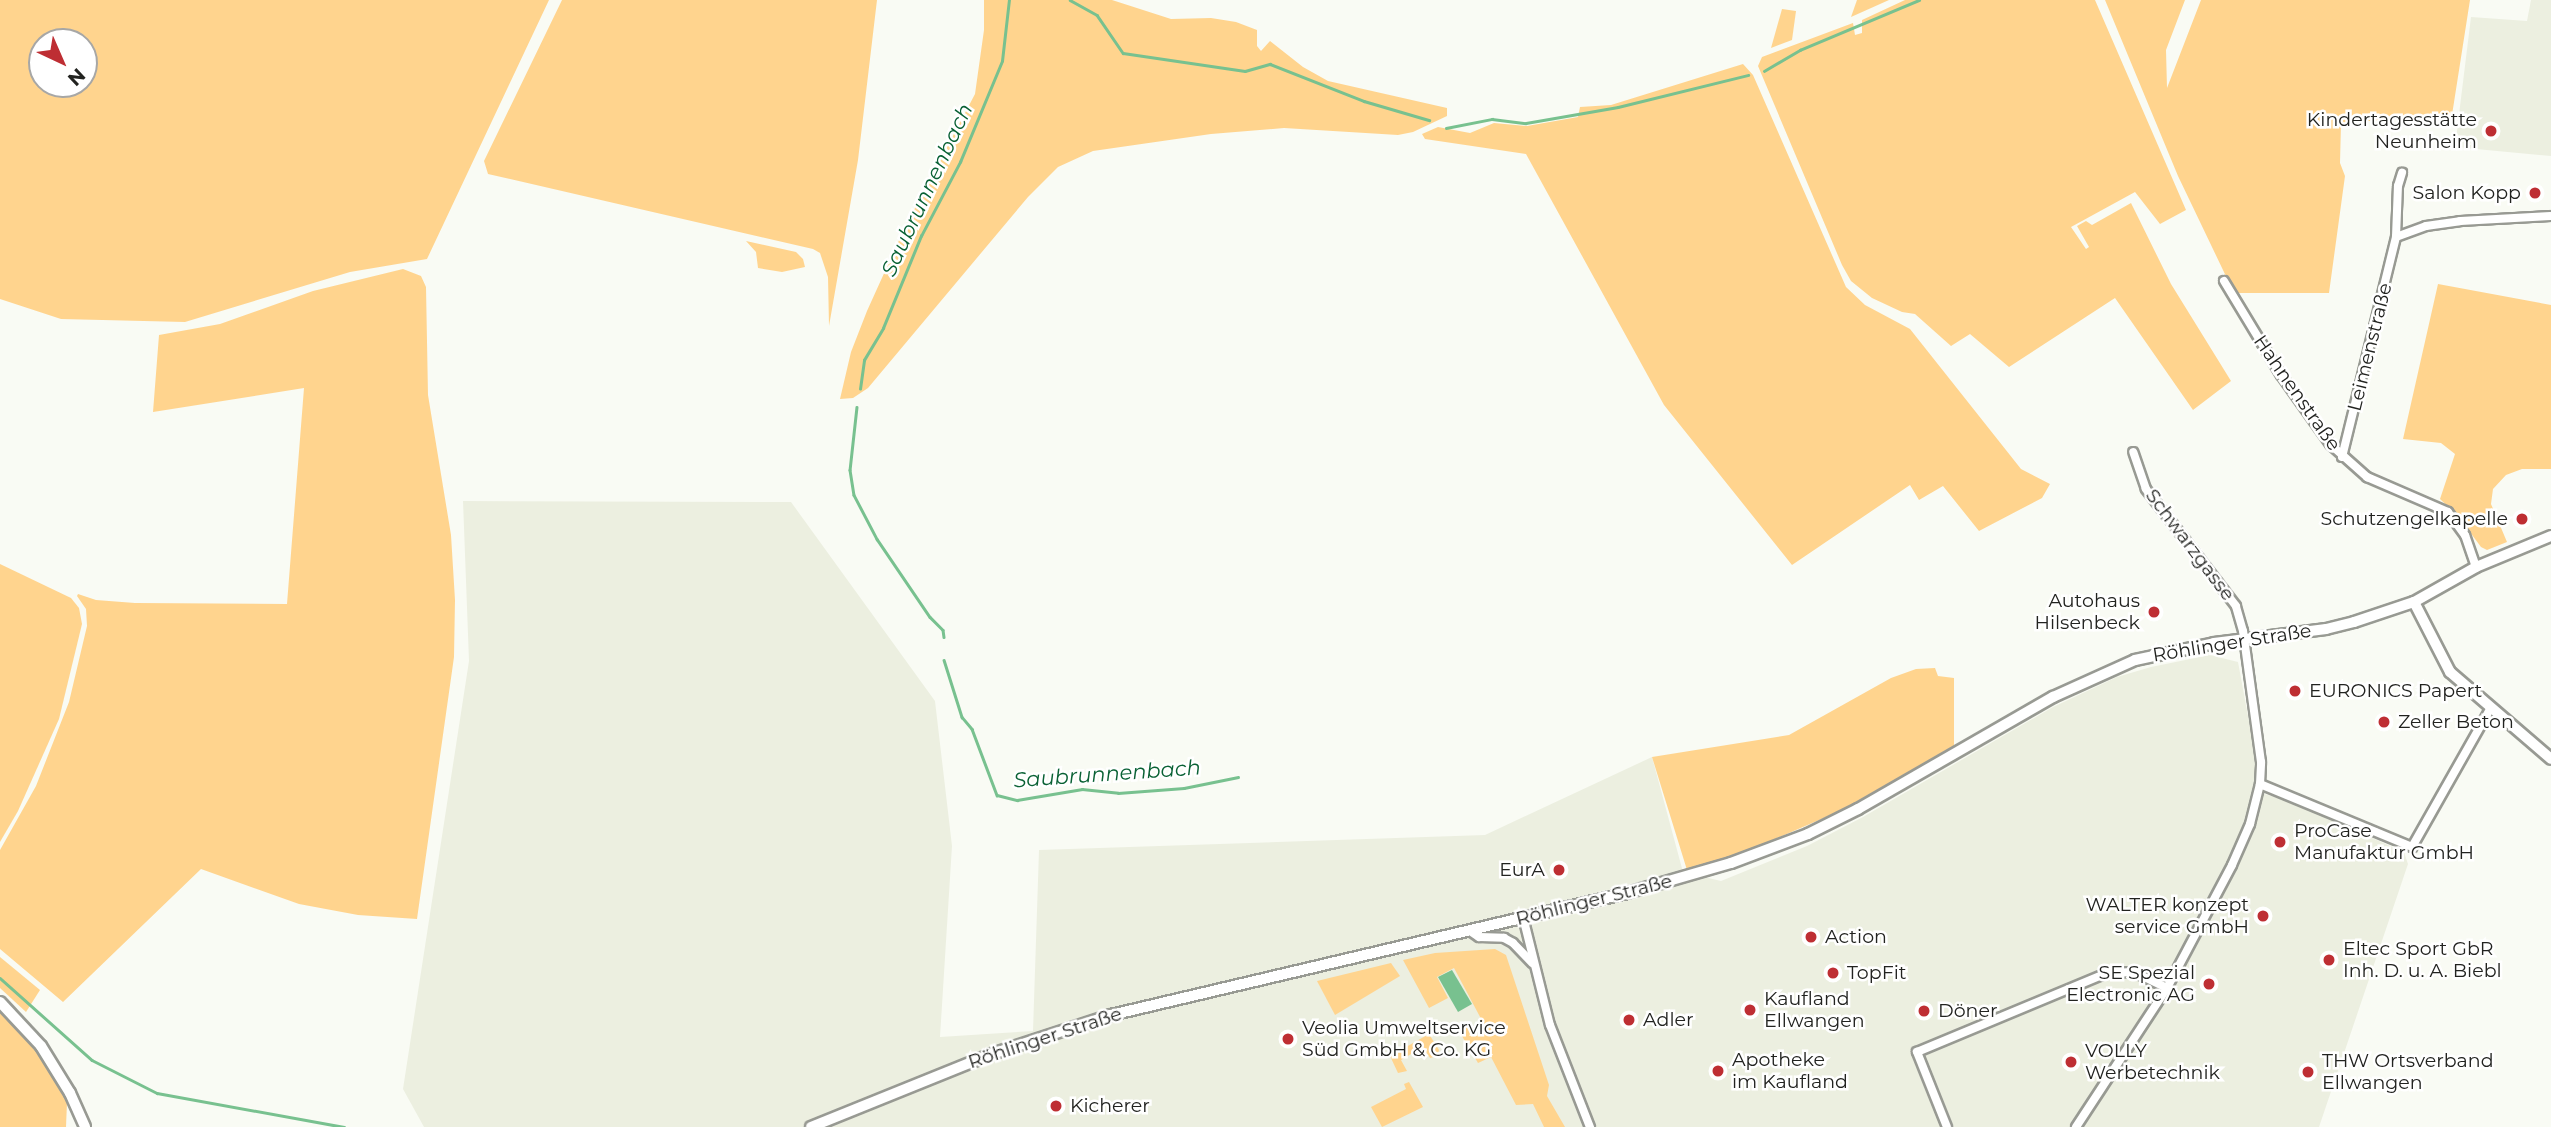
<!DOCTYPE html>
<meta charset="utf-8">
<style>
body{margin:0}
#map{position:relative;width:2551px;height:1127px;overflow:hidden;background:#f9fbf4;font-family:Montserrat,sans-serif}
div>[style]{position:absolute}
.built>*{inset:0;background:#ecefe0}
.green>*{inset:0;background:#ffd48e}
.water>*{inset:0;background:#78c18f}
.stream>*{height:2.5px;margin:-1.25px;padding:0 1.25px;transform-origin:1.25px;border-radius:1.25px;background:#78c18f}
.roads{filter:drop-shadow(2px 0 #989a93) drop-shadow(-2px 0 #989a93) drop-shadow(0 2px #989a93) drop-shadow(0 -2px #989a93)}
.street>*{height:8px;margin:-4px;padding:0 4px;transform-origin:4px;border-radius:4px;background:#fff}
.secondary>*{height:10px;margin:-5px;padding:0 5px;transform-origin:5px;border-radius:5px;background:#fff}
.dots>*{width:19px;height:19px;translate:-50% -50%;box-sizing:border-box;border:4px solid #fff;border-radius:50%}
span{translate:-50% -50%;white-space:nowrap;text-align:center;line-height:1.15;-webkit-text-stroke:5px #fff;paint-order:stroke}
.poi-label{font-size:19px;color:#222320}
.right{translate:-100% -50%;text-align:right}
.left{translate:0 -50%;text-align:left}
.street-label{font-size:19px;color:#222320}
.water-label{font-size:21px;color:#096134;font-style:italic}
.north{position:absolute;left:28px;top:28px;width:70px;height:70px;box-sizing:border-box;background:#fff;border:2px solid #a7a7a6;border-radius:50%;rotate:136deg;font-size:19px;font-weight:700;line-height:28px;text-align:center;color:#222320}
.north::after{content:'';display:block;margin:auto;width:24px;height:32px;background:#be2e33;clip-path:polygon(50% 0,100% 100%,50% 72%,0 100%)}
</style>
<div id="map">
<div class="built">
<div style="clip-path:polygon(2531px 0,2551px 0,2551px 156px,2455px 147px,2471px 17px,2527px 21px)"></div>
<div style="clip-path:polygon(463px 501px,791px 502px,935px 701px,952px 846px,940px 1037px,1033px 1031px,1039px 850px,1485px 835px,1652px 757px,1683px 872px,1721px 881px,1807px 846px,1863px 817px,2053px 707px,2117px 677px,2151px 667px,2210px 655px,2238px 662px,2256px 759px,2257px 792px,2286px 800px,2404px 852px,2408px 864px,2319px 1127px,424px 1127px,403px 1089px,469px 661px)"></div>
</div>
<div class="green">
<div style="clip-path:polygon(evenodd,0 0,549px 0,427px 259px,350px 272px,185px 322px,61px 319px,0 299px,0 0,84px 42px,84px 84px,42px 84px,42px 42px,84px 42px)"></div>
<div style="clip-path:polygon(562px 0,877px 0,858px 160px,829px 326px,828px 277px,820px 253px,813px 249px,488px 174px,484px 161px)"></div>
<div style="clip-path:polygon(984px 0,1112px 0,1171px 19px,1211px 18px,1236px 22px,1257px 30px,1257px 46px,1261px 51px,1270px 41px,1303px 67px,1328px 81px,1447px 108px,1447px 116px,1413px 132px,1398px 135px,1284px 128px,1211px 134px,1093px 151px,1058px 167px,1028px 197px,868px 388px,853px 398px,840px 399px,851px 352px,867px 311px,905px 227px,975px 94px,984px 30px)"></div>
<div style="clip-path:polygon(1857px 0,1889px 0,1851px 17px)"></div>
<div style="clip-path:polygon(1905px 0,2095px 0,2186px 210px,2160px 224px,2135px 192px,2071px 227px,2086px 249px,2089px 247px,2077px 226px,2086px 221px,2092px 225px,2131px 203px,2171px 284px,2231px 381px,2193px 410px,2115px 298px,2009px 367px,1970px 334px,1951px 346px,1915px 314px,1902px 312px,1872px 298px,1851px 281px,1842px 265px,1758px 66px,1762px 57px,1853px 23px,1855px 35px,1862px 33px,1862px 20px)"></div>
<div style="clip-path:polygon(2105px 0,2185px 0,2166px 50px,2167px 88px,2201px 0,2470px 0,2452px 115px,2341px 123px,2340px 163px,2345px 176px,2329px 293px,2234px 293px,2178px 176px)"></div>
<div style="clip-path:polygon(1782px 9px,1796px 11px,1792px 40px,1771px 48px)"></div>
<div style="clip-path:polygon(1743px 64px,1753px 75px,1846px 287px,1865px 305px,1910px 329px,2021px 469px,2050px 484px,2042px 498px,1979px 531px,1943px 486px,1919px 500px,1910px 485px,1792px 565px,1664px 405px,1526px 154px,1425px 139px,1422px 134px,1438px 127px,1470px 133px,1494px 123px,1527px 126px,1578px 117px,1580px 107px,1611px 105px)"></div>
<div style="clip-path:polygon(746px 241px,796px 252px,803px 259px,805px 267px,782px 272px,758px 268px,756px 252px)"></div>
<div style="clip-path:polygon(403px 269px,421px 276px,426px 287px,428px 395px,451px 535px,455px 600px,454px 657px,417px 919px,358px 915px,299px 904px,201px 869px,63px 1002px,0 949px,0 850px,36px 786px,69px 702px,87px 626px,86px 609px,77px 596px,78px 594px,96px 600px,135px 603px,287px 604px,304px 388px,153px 412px,159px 335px,220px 324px,313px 291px)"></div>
<div style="clip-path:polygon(2438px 284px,2551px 305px,2551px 469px,2522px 469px,2506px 475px,2493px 489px,2491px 504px,2507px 542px,2487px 550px,2481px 547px,2458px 516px,2440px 499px,2455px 454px,2441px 443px,2403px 439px)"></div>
<div style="clip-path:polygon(0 564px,71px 598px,79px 608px,82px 624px,59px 719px,18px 811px,0 842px)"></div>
<div style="clip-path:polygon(1935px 668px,1938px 676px,1954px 678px,1954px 747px,1840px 811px,1754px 848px,1687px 870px,1652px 757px,1789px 735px,1891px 678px,1916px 669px)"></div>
<div style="clip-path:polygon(1495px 949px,1506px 955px,1549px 1085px,1547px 1096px,1565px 1127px,1544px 1127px,1533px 1104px,1516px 1105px,1491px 1057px,1478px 1063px,1459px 1031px,1470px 1025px,1476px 1036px,1487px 1030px,1454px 968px,1437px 977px,1448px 998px,1429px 1008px,1403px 960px,1435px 953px)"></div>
<div style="clip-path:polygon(0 957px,40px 990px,26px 1012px,0 988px)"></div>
<div style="clip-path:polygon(1391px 963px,1400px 976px,1335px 1015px,1317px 981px)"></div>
<div style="clip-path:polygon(0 1011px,37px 1048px,67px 1102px,66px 1127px,0 1127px)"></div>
<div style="clip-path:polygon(1429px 1034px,1439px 1050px,1437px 1056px,1430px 1058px,1423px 1047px,1401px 1060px,1407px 1071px,1398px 1073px,1390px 1056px)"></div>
<div style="clip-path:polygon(1409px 1082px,1423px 1107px,1382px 1127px,1371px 1107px,1406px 1089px,1404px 1084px)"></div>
</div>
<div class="water">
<div style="clip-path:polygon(1452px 970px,1472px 1004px,1458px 1012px,1438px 977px)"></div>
</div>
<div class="stream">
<div style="left:1070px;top:0;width:31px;rotate:29deg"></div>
<div style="left:1097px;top:15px;width:46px;rotate:55.6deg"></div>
<div style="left:1123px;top:53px;width:123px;rotate:8.4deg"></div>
<div style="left:1245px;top:71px;width:26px;rotate:-16deg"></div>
<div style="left:1270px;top:64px;width:101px;rotate:21.5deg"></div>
<div style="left:1364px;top:101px;width:68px;rotate:16.3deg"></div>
<div style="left:1764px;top:71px;width:42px;rotate:-30.3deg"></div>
<div style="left:1800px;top:50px;width:129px;rotate:-22.8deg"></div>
<div style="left:1446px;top:128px;width:47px;rotate:-11.1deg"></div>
<div style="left:1492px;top:119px;width:34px;rotate:7deg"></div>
<div style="left:1526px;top:123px;width:93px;rotate:-9.9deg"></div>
<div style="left:1618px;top:107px;width:134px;rotate:-13.8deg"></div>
<div style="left:860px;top:389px;width:29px;rotate:-82deg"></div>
<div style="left:864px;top:360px;width:37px;rotate:-59deg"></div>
<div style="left:883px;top:328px;width:100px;rotate:-67.6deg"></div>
<div style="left:921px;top:236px;width:84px;rotate:-62.2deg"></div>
<div style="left:960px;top:162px;width:109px;rotate:-67.4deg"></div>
<div style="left:1002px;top:61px;width:61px;rotate:-83.5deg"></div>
<div style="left:857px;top:407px;width:63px;rotate:96.3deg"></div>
<div style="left:850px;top:470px;width:25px;rotate:81deg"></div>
<div style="left:854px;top:495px;width:50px;rotate:62.4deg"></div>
<div style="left:877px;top:539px;width:94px;rotate:55.8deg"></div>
<div style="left:930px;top:617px;width:18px;rotate:45deg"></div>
<div style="left:943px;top:630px;width:7px;rotate:82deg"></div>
<div style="left:944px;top:660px;width:60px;rotate:72.5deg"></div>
<div style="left:962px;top:717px;width:16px;rotate:50deg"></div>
<div style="left:972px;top:729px;width:71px;rotate:69.3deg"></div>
<div style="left:997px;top:795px;width:21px;rotate:14deg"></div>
<div style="left:1017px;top:800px;width:66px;rotate:-9.6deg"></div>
<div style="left:1082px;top:789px;width:36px;rotate:6deg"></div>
<div style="left:1118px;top:793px;width:66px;rotate:-4.3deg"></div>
<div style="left:1184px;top:788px;width:55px;rotate:-11.5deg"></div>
<div style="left:0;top:978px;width:123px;rotate:41.7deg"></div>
<div style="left:92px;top:1060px;width:73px;rotate:26.9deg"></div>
<div style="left:157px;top:1093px;width:190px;rotate:10.3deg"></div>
</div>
<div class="roads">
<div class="street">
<div style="left:2396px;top:237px;width:51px;rotate:-87.8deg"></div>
<div style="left:2398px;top:186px;width:14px;rotate:-73deg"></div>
<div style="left:2224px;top:281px;width:110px;rotate:58.8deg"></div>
<div style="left:2281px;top:375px;width:85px;rotate:54.6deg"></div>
<div style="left:2330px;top:444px;width:50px;rotate:41.7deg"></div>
<div style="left:2367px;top:477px;width:88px;rotate:23.4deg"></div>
<div style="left:2448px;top:512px;width:29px;rotate:54deg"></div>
<div style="left:2465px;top:535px;width:34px;rotate:71deg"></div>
<div style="left:2342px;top:457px;width:227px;rotate:-76.2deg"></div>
<div style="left:2396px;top:237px;width:32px;rotate:-20deg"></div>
<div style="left:2426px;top:226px;width:34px;rotate:-8deg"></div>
<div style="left:2460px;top:221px;width:91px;rotate:-3.1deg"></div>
<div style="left:2260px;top:784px;width:165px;rotate:22.5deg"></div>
<div style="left:2412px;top:847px;width:159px;rotate:-60.5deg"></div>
<div style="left:1523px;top:917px;width:111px;rotate:76deg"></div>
<div style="left:1550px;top:1025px;width:110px;rotate:68.6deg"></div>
<div style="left:1470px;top:931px;width:11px;rotate:34deg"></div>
<div style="left:1479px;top:937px;width:25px;rotate:2deg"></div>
<div style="left:1504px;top:938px;width:10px;rotate:29deg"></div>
<div style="left:1513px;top:943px;width:28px;rotate:46deg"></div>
<div style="left:1947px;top:1127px;width:81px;rotate:-111.8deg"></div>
<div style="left:1917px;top:1052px;width:206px;rotate:-22.6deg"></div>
<div style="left:2107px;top:973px;width:27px;rotate:-2deg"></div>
<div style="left:2134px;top:972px;width:37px;rotate:26deg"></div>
<div style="left:2076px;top:1127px;width:166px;rotate:-56.8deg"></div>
<div style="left:2167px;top:988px;width:139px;rotate:-62.1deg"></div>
<div style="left:2232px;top:865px;width:45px;rotate:-66.3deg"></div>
<div style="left:2250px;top:824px;width:41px;rotate:-76deg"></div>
<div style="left:2260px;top:784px;width:22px;rotate:-87deg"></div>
<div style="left:2261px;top:762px;width:132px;rotate:-97.8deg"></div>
<div style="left:2243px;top:631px;width:26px;rotate:-106deg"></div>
<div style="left:2236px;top:606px;width:148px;rotate:-127.6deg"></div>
<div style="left:2146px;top:489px;width:39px;rotate:-109deg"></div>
</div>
<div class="secondary">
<div style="left:2414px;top:602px;width:79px;rotate:62.8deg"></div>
<div style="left:2450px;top:672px;width:133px;rotate:40.7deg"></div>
<div style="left:0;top:1002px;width:60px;rotate:47deg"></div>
<div style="left:41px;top:1046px;width:55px;rotate:58.3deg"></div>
<div style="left:70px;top:1093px;width:37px;rotate:66deg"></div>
<div style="left:811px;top:1127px;width:195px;rotate:-22deg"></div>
<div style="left:992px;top:1054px;width:125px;rotate:-18.1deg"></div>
<div style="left:1111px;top:1015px;width:530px;rotate:-13.3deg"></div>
<div style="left:1627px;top:893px;width:108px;rotate:-16.1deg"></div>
<div style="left:1731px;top:863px;width:82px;rotate:-20.6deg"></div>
<div style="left:1808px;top:834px;width:56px;rotate:-26.6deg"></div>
<div style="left:1858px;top:809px;width:225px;rotate:-29.9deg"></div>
<div style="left:2053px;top:697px;width:90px;rotate:-24.3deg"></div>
<div style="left:2135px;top:660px;width:81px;rotate:-12.1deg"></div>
<div style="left:2214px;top:643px;width:113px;rotate:-7.1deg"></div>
<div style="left:2326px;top:629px;width:29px;rotate:-14deg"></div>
<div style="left:2354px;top:622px;width:63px;rotate:-18.4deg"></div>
<div style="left:2414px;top:602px;width:71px;rotate:-29.4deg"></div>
<div style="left:2476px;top:567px;width:81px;rotate:-22.5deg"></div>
</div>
</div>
<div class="dots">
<div style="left:2491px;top:131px;background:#be2e33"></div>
<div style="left:2535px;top:193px;background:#be2e33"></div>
<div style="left:2522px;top:519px;background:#be2e33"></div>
<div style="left:2154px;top:612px;background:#be2e33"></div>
<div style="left:2295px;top:691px;background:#be2e33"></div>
<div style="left:2384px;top:722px;background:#be2e33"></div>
<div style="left:2280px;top:842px;background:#be2e33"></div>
<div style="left:1559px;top:870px;background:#be2e33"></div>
<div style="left:2263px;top:916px;background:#be2e33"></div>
<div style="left:1811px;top:937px;background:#be2e33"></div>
<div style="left:2329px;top:960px;background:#be2e33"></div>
<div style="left:1833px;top:973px;background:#be2e33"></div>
<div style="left:2209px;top:984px;background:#be2e33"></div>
<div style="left:1750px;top:1010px;background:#be2e33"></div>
<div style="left:1924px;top:1011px;background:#be2e33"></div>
<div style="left:1629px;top:1020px;background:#be2e33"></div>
<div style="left:1288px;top:1039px;background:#be2e33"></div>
<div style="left:2071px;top:1062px;background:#be2e33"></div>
<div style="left:1718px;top:1071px;background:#be2e33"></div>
<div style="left:2308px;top:1072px;background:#be2e33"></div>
<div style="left:1056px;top:1106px;background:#be2e33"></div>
</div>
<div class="poi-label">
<span class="right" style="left:2477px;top:131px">Kindertagesstätte<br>Neunheim</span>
<span class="right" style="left:2521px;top:193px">Salon Kopp</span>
<span class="right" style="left:2508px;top:519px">Schutzengelkapelle</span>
<span class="right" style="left:2140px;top:612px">Autohaus<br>Hilsenbeck</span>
<span class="left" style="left:2309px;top:691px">EURONICS Papert</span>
<span class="left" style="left:2398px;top:722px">Zeller Beton</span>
<span class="left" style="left:2294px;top:842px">ProCase<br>Manufaktur GmbH</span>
<span class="right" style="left:1545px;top:870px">EurA</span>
<span class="right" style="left:2249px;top:916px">WALTER konzept<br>service GmbH</span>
<span class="left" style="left:1825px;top:937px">Action</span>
<span class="left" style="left:2343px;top:960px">Eltec Sport GbR<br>Inh. D. u. A. Biebl</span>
<span class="left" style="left:1847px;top:973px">TopFit</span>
<span class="right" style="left:2195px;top:984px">SE Spezial<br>Electronic AG</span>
<span class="left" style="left:1764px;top:1010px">Kaufland<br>Ellwangen</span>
<span class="left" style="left:1938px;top:1011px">Döner</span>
<span class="left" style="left:1643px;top:1020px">Adler</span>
<span class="left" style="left:1302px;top:1039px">Veolia Umweltservice<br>Süd GmbH &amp; Co. KG</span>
<span class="left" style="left:2085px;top:1062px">VOLLY<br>Werbetechnik</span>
<span class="left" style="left:1732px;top:1071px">Apotheke<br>im Kaufland</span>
<span class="left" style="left:2322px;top:1072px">THW Ortsverband<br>Ellwangen</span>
<span class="left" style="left:1070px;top:1106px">Kicherer</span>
</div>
<div class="street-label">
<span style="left:2370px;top:347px;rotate:-76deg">Leimenstraße</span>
<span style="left:2297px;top:393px;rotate:55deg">Hahnenstraße</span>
<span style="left:2190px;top:545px;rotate:53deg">Schwarzgasse</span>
<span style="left:2232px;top:643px;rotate:-9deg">Röhlinger Straße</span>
<span style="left:1594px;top:900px;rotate:-14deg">Röhlinger Straße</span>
<span style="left:1045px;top:1038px;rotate:-18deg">Röhlinger Straße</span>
</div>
<div class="water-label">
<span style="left:927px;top:190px;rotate:-65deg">Saubrunnenbach</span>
<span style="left:1107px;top:774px;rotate:-4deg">Saubrunnenbach</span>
</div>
<div class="north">N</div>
</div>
